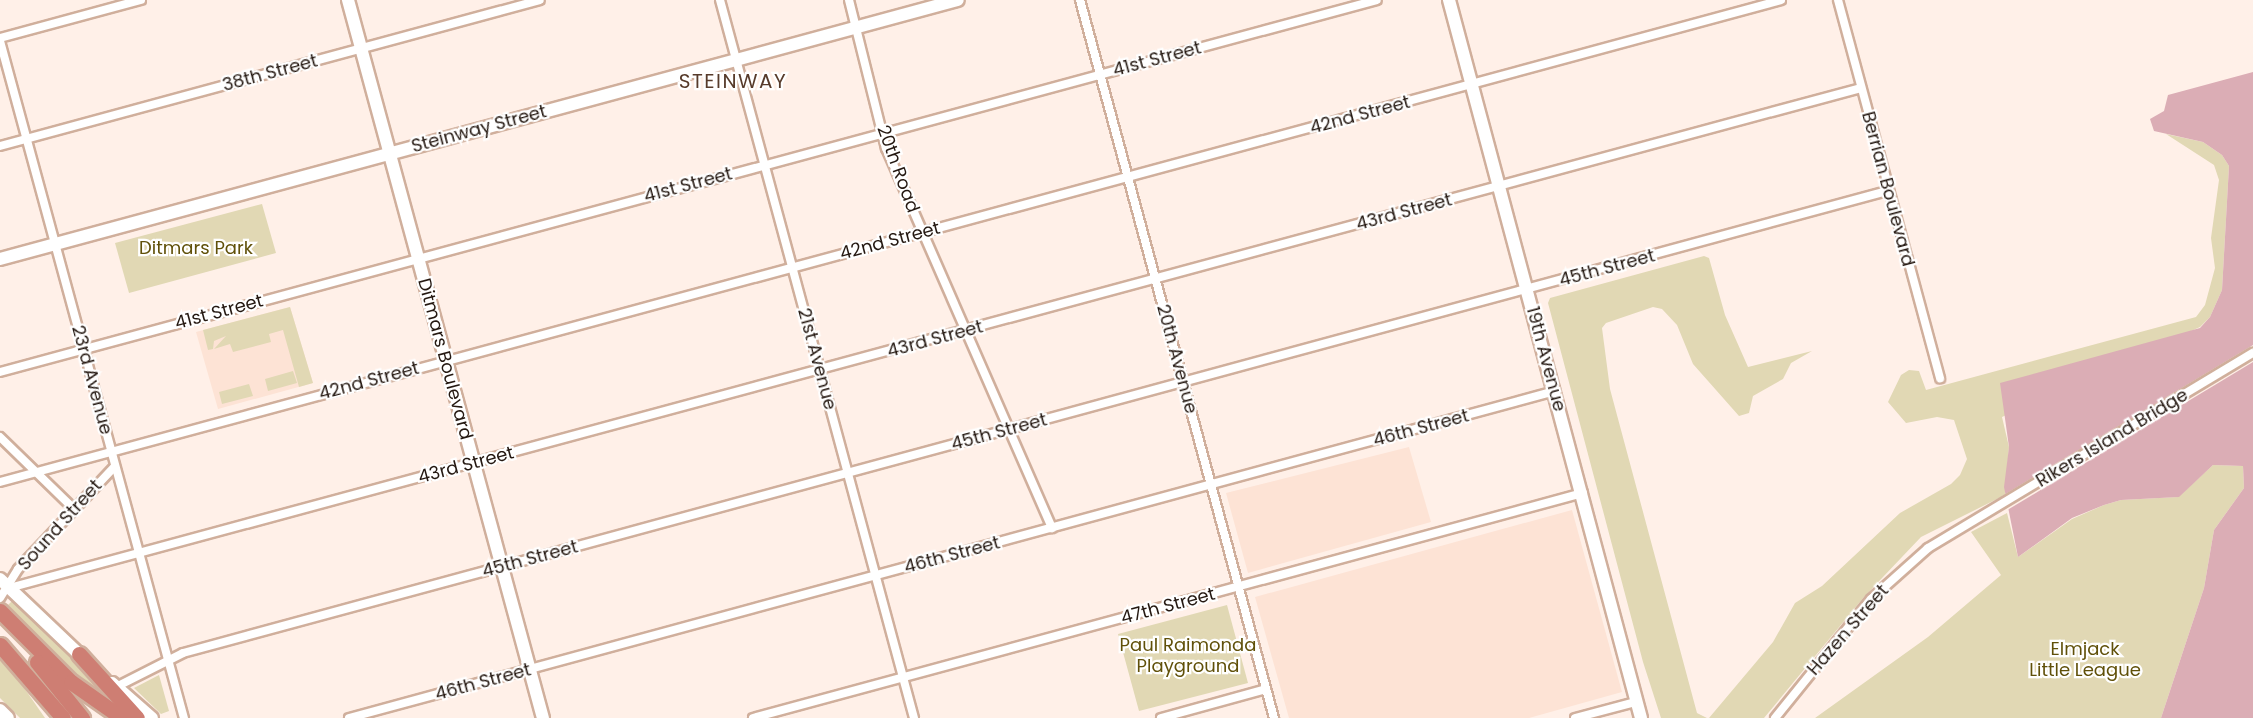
<!DOCTYPE html>
<style>
body{margin:0}
#map{position:relative;width:2253px;height:718px;overflow:hidden;background:#fff0e8;font-family:Poppins,sans-serif}
div>[style]{position:absolute}
.built>*{inset:0;background:#fde3d5}
.green>*{inset:0;background:#e1d8b4}
.water>*{inset:0;background:#dbadb5}
.pier>*{inset:0;background:#fff0e8}
.roads{filter:drop-shadow(2px 0 #d0af9c) drop-shadow(-2px 0 #d0af9c) drop-shadow(0 2px #d0af9c) drop-shadow(0 -2px #d0af9c)}
.street>*{height:8px;margin:-4px;padding:0 4px;transform-origin:4px;border-radius:4px;background:#fff}
.secondary>*{height:12px;margin:-6px;padding:0 6px;transform-origin:6px;border-radius:6px;background:#fff}
.highway>*{height:15px;margin:-7.5px;padding:0 7.5px;transform-origin:7.5px;border-radius:7.5px;background:#ce7e73}
span{translate:-50% -50%;white-space:nowrap;text-align:center;line-height:1.15;-webkit-text-stroke:4.5px #fff;paint-order:stroke}
.street-label{font-size:18px;color:#241811}
.park-label{font-size:18px;color:#605009}
.neighbourhood-label{font-size:20px;color:#573b2b;letter-spacing:1.5px}
</style>
<div id="map">
<div class="built">
<div style="clip-path:polygon(290px 307px,313px 383px,218px 409px,196px 332px)"></div>
<div style="clip-path:polygon(1409px 447px,1431px 522px,1248px 573px,1226px 493px)"></div>
<div style="clip-path:polygon(1572px 510px,1622px 692px,1529px 718px,1289px 718px,1255px 597px)"></div>
</div>
<div class="green">
<div style="clip-path:polygon(2166px 134px,2203px 142px,2222px 155px,2229px 166px,2222px 290px,2210px 317px,2200px 327px,2002px 417px,2009px 447px,2005px 495px,1921px 537px,1864px 597px,1764px 718px,1709px 718px,1773px 642px,1795px 603px,1822px 586px,1900px 513px,1951px 484px,1960px 475px,1967px 459px,1954px 420px,1937px 417px,1906px 423px,1888px 402px,1901px 375px,1909px 370px,1919px 371px,1926px 390px,2196px 317px,2205px 305px,2215px 268px,2211px 238px,2219px 180px,2214px 165px)"></div>
<div style="clip-path:polygon(262px 204px,276px 253px,129px 293px,115px 243px)"></div>
<div style="clip-path:polygon(1704px 256px,1709px 258px,1725px 315px,1748px 367px,1812px 351px,1791px 363px,1783px 379px,1753px 396px,1749px 413px,1739px 416px,1693px 364px,1677px 325px,1662px 309px,1653px 307px,1606px 323px,1602px 328px,1610px 389px,1697px 713px,1707px 718px,1661px 718px,1643px 662px,1548px 303px,1550px 298px)"></div>
<div style="clip-path:polygon(290px 307px,313px 383px,299px 387px,283px 330px,269px 334px,271px 342px,233px 352px,230px 344px,214px 349px,226px 336px,214px 341px,213px 349px,208px 350px,203px 330px)"></div>
<div style="clip-path:polygon(293px 371px,297px 383px,268px 391px,265px 379px)"></div>
<div style="clip-path:polygon(249px 384px,253px 396px,222px 404px,219px 392px)"></div>
<div style="clip-path:polygon(2213px 465px,2243px 466px,2244px 488px,2214px 530px,2204px 588px,2161px 718px,1815px 718px,1928px 637px,2001px 575px,1971px 532px,2007px 513px,2018px 557px,2072px 519px,2104px 505px,2121px 500px,2178px 497px)"></div>
<div style="clip-path:polygon(12px 601px,128px 712px,69px 670px,8px 605px)"></div>
<div style="clip-path:polygon(1227px 605px,1248px 683px,1139px 711px,1118px 634px)"></div>
<div style="clip-path:polygon(0 659px,18px 679px,45px 718px,20px 718px,0 698px)"></div>
<div style="clip-path:polygon(159px 675px,169px 711px,161px 714px,134px 688px)"></div>
</div>
<div class="water">
<div style="clip-path:polygon(2253px 72px,2253px 718px,2161px 718px,2204px 588px,2214px 530px,2244px 488px,2243px 466px,2213px 465px,2179px 497px,2121px 500px,2104px 505px,2072px 518px,2018px 557px,2004px 487px,2009px 447px,2000px 383px,2200px 328px,2210px 317px,2222px 290px,2229px 166px,2222px 155px,2203px 142px,2154px 131px,2150px 119px,2164px 111px,2168px 95px)"></div>
</div>
<div class="pier">
<div style="clip-path:polygon(2253px 345px,2253px 362px,2004px 512px,2002px 496px)"></div>
</div>
<div class="roads">
<div class="street">
<div style="left:720px;top:0;width:744px;rotate:74.88deg"></div>
<div style="left:849px;top:0;width:153px;rotate:76deg"></div>
<div style="left:886px;top:148px;width:415px;rotate:66.4deg"></div>
<div style="left:1080px;top:0;width:744px;rotate:74.88deg"></div>
<div style="left:1838px;top:0;width:392px;rotate:74.9deg"></div>
<div style="left:0;top:38px;width:146px;rotate:-15.1deg"></div>
<div style="left:0;top:41px;width:702px;rotate:74.8deg"></div>
<div style="left:0;top:146px;width:559px;rotate:-15.13deg"></div>
<div style="left:0;top:372px;width:1426px;rotate:-15.12deg"></div>
<div style="left:0;top:437px;width:103px;rotate:44.2deg"></div>
<div style="left:0;top:482px;width:1845px;rotate:-15.14deg"></div>
<div style="left:9px;top:588px;width:1918px;rotate:-15.11deg"></div>
<div style="left:0;top:598px;width:34px;rotate:-58deg"></div>
<div style="left:18px;top:569px;width:141px;rotate:-46.7deg"></div>
<div style="left:116px;top:687px;width:75px;rotate:-26.9deg"></div>
<div style="left:183px;top:653px;width:1766px;rotate:-15.17deg"></div>
<div style="left:349px;top:718px;width:1250px;rotate:-15.17deg"></div>
<div style="left:753px;top:718px;width:860px;rotate:-15.17deg"></div>
<div style="left:1161px;top:718px;width:109px;rotate:-15.4deg"></div>
<div style="left:1575px;top:718px;width:62px;rotate:-14.9deg"></div>
<div style="left:1775px;top:718px;width:153px;rotate:-51.1deg"></div>
<div style="left:1871px;top:599px;width:76px;rotate:-41.8deg"></div>
<div style="left:1928px;top:548px;width:379px;rotate:-31deg"></div>
</div>
<div class="secondary">
<div style="left:348px;top:0;width:744px;rotate:74.81deg"></div>
<div style="left:1449px;top:0;width:743px;rotate:75.03deg"></div>
<div style="left:0;top:259px;width:992px;rotate:-15.13deg"></div>
<div style="left:0;top:579px;width:117px;rotate:43.6deg"></div>
<div style="left:112px;top:683px;width:53px;rotate:41.2deg"></div>
<div style="left:0;top:710px;width:11px;rotate:45deg"></div>
</div>
<div class="highway">
<div style="left:0;top:611px;width:100px;rotate:45deg"></div>
<div style="left:71px;top:682px;width:62px;rotate:35.2deg"></div>
<div style="left:0;top:645px;width:96px;rotate:49.2deg"></div>
<div style="left:79px;top:654px;width:86px;rotate:47.8deg"></div>
<div style="left:37px;top:662px;width:72px;rotate:51.2deg"></div>
</div>
</div>
<div class="street-label">
<span style="left:1157px;top:59px;rotate:-15deg">41st Street</span>
<span style="left:270px;top:73px;rotate:-15deg">38th Street</span>
<span style="left:1360px;top:115px;rotate:-15deg">42nd Street</span>
<span style="left:479px;top:129px;rotate:-15deg">Steinway Street</span>
<span style="left:898px;top:169px;rotate:70deg">20th Road</span>
<span style="left:688px;top:185px;rotate:-15deg">41st Street</span>
<span style="left:1888px;top:189px;rotate:75deg">Berrian Boulevard</span>
<span style="left:1404px;top:212px;rotate:-15deg">43rd Street</span>
<span style="left:890px;top:241px;rotate:-15deg">42nd Street</span>
<span style="left:1607px;top:268px;rotate:-15deg">45th Street</span>
<span style="left:219px;top:312px;rotate:-15deg">41st Street</span>
<span style="left:935px;top:339px;rotate:-15deg">43rd Street</span>
<span style="left:445px;top:359px;rotate:75deg">Ditmars Boulevard</span>
<span style="left:817px;top:359px;rotate:75deg">21st Avenue</span>
<span style="left:1177px;top:359px;rotate:75deg">20th Avenue</span>
<span style="left:1546px;top:359px;rotate:75deg">19th Avenue</span>
<span style="left:92px;top:380px;rotate:75deg">23rd Avenue</span>
<span style="left:369px;top:381px;rotate:-15deg">42nd Street</span>
<span style="left:1421px;top:428px;rotate:-15deg">46th Street</span>
<span style="left:999px;top:432px;rotate:-15deg">45th Street</span>
<span style="left:2112px;top:438px;rotate:-31deg">Rikers Island Bridge</span>
<span style="left:466px;top:465px;rotate:-15deg">43rd Street</span>
<span style="left:60px;top:525px;rotate:-48deg">Sound Street</span>
<span style="left:952px;top:555px;rotate:-15deg">46th Street</span>
<span style="left:530px;top:559px;rotate:-15deg">45th Street</span>
<span style="left:1168px;top:606px;rotate:-15deg">47th Street</span>
<span style="left:1848px;top:630px;rotate:-49deg">Hazen Street</span>
<span style="left:483px;top:682px;rotate:-15deg">46th Street</span>
</div>
<div class="park-label">
<span style="left:196px;top:248px">Ditmars Park</span>
<span style="left:1188px;top:656px">Paul Raimonda<br>Playground</span>
<span style="left:2085px;top:660px">Elmjack<br>Little League</span>
</div>
<div class="neighbourhood-label">
<span style="left:733px;top:81px">STEINWAY</span>
</div>
</div>
